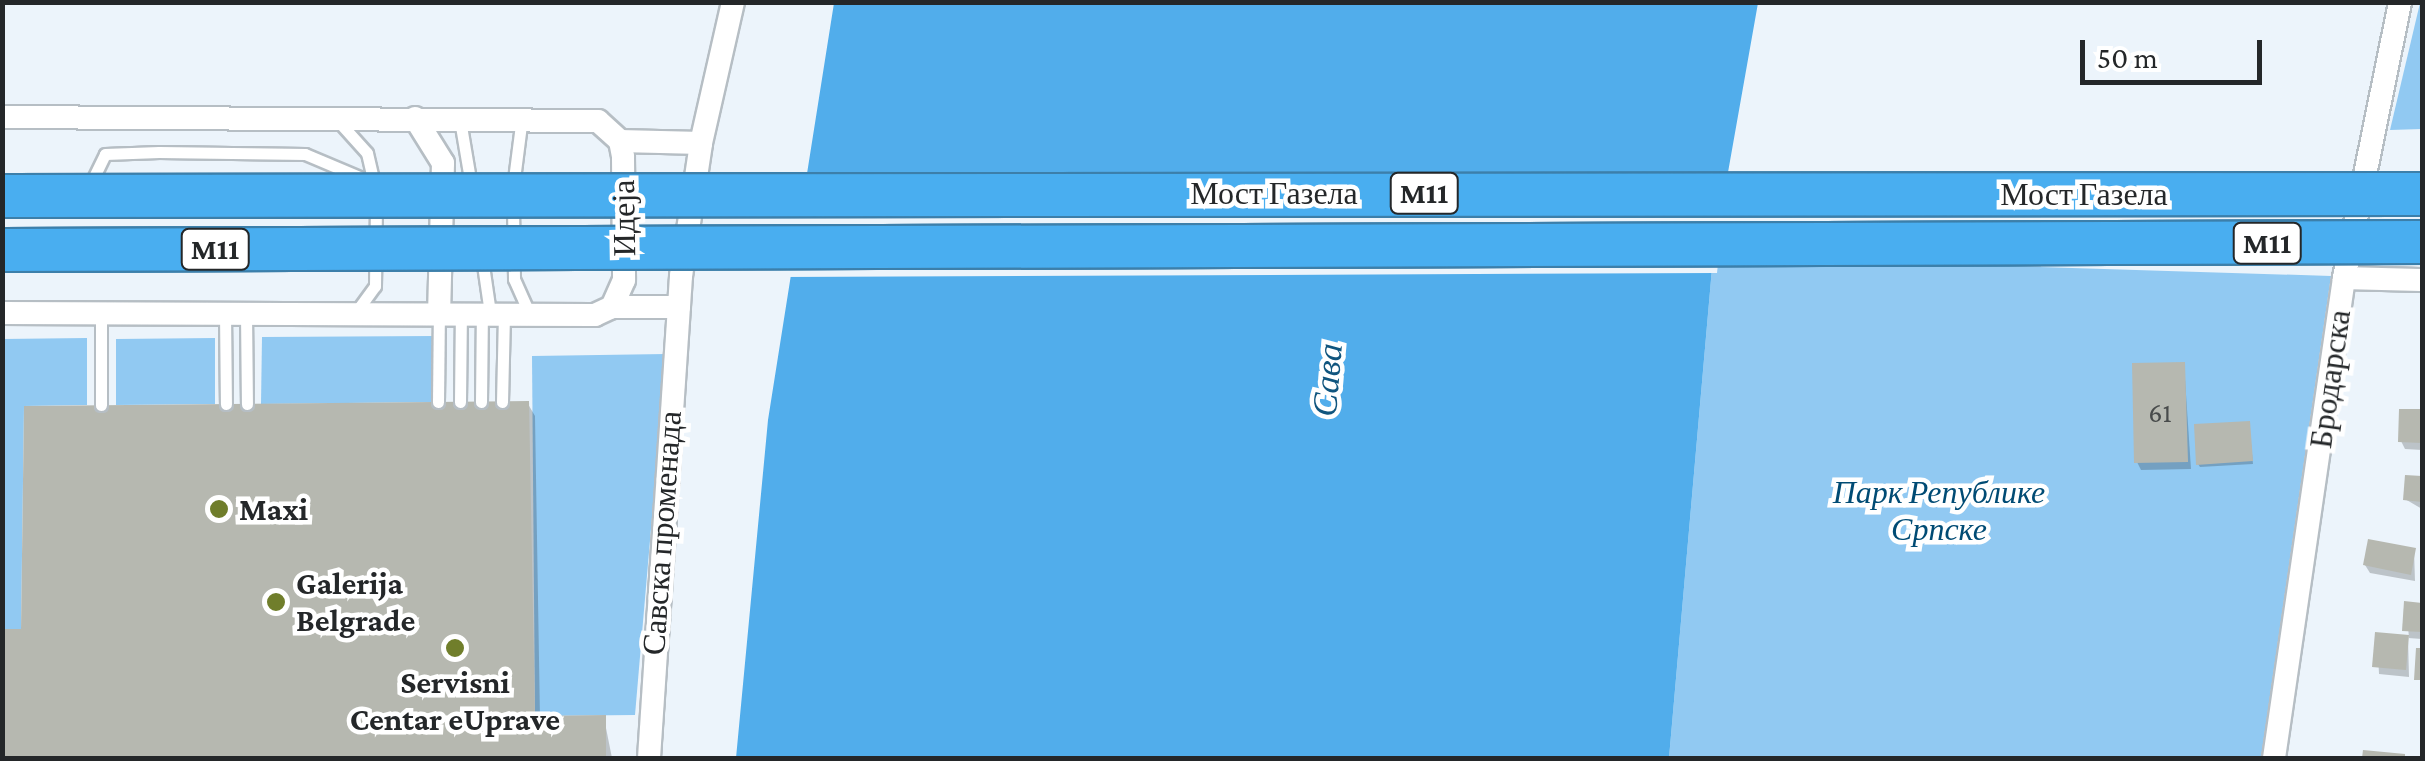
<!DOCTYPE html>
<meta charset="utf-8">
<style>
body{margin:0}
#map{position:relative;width:2425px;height:761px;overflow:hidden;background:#ecf4fb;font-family:"Crimson Pro",serif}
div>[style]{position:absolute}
.green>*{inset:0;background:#91c9f2}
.water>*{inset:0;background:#51adeb}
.pier>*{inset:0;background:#ecf4fb}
.shadow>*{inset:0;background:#0003}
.building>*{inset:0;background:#b6b8b0}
.roads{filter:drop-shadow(2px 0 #b6bec4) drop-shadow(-2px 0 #b6bec4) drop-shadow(0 2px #b6bec4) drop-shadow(0 -2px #b6bec4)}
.lane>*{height:11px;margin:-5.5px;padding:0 5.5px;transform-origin:5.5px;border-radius:5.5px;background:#fff}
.street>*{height:22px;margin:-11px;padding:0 11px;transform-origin:11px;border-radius:11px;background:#fff}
.bridges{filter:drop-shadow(2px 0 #3c7faa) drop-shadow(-2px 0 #3c7faa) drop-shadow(0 2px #3c7faa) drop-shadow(0 -2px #3c7faa)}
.highway-bridge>*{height:42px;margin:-21px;padding:0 21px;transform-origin:21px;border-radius:21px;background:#49aef0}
.dots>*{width:28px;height:28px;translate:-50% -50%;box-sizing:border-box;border:5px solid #fff;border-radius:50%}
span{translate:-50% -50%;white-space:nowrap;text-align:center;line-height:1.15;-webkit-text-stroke:9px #fff;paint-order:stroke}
.number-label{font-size:28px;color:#484b4b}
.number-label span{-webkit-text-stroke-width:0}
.shield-label span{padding:2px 8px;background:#fff;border:2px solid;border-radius:8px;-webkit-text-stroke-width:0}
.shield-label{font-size:30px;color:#242729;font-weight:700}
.street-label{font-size:32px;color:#242729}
.park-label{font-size:32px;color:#004b74;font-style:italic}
.poi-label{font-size:32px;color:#242729;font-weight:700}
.left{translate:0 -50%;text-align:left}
.water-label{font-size:35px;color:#10557e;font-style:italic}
.frame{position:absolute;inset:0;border:5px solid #242729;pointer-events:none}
.scale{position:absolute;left:2080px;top:40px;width:182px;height:45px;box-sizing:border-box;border:5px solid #242729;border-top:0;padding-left:12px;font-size:30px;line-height:35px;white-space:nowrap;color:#242729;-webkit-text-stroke:8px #fff;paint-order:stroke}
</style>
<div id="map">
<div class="green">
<div style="clip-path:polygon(2420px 3px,2422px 129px,2390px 130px)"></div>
<div style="clip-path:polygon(1713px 257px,2331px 276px,2261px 758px,1669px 758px)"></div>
<div style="clip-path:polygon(434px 336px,433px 402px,261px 404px,262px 337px)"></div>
<div style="clip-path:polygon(87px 338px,87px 405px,24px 406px,21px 629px,3px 629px,2px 339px)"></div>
<div style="clip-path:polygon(215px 338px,215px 404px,116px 405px,116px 339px)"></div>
<div style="clip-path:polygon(666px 354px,635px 715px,535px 716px,532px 356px)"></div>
</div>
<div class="water">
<div style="clip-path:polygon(834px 3px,1758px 3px,1713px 257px,1669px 758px,736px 758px,768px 420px)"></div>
</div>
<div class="pier">
<div style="clip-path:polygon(800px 186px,1726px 191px,1717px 273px,782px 277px)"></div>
</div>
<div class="shadow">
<div style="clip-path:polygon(2184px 364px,2191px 469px,2141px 470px,2137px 462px)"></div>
<div style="clip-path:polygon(528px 404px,535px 416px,540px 718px,604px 718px,612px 758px,2px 758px,2px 632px,23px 631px)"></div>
<div style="clip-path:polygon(2402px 411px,2422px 412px,2422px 450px,2405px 449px,2401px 441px)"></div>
<div style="clip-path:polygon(2249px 423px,2253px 464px,2200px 467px,2198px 464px)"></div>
<div style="clip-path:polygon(2408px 477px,2422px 479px,2422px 509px,2405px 499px)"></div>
<div style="clip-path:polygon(2414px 550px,2415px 581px,2370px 573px,2365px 565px)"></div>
<div style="clip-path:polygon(2406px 604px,2422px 605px,2422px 639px,2408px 638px,2409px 677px,2379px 674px,2377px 635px,2409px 638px)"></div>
</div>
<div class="building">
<div style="clip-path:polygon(2185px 362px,2188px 462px,2134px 463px,2132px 363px)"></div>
<div style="clip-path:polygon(529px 401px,535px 716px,606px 715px,606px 758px,2px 758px,2px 629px,21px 629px,24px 406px)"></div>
<div style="clip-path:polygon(2399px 409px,2422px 409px,2422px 443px,2398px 442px)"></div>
<div style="clip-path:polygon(2250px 421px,2253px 461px,2196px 465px,2194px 424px)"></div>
<div style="clip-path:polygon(2405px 475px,2422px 476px,2422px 502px,2403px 500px)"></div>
<div style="clip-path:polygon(2368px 539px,2416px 548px,2411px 575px,2363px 565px)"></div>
<div style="clip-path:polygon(2404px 601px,2422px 603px,2422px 632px,2402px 631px)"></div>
<div style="clip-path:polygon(2375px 632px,2409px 635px,2406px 670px,2372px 667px)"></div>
<div style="clip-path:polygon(2416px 648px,2422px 648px,2422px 680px,2414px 680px)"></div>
<div style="clip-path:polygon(2363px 750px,2405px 754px,2405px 758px,2362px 758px)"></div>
</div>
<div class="roads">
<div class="lane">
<div style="left:460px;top:120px;width:66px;rotate:80.4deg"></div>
<div style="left:340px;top:123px;width:40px;rotate:48deg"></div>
<div style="left:367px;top:153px;width:35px;rotate:77deg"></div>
<div style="left:90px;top:185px;width:34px;rotate:-64deg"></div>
<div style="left:105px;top:154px;width:54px;rotate:-2.1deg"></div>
<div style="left:159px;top:152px;width:146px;rotate:0.8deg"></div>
<div style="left:305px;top:154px;width:67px;rotate:22.8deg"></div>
<div style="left:513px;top:187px;width:71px;rotate:-82.7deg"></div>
<div style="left:513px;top:206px;width:73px;rotate:89.2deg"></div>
<div style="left:514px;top:279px;width:37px;rotate:66deg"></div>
<div style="left:482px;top:258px;width:56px;rotate:81.7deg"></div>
<div style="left:356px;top:312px;width:32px;rotate:-54deg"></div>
<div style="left:375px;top:286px;width:80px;rotate:-89.3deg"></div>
<div style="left:101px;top:313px;width:92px;rotate:90deg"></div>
<div style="left:225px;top:313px;width:91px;rotate:89.4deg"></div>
<div style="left:246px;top:313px;width:91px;rotate:89.4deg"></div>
<div style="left:438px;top:402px;width:89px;rotate:-89.4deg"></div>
<div style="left:460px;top:402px;width:89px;rotate:-89.4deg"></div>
<div style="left:481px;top:402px;width:89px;rotate:-89.4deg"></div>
<div style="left:502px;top:402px;width:88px;rotate:-88.7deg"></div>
</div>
<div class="street">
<div style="left:2px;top:117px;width:596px;rotate:0.38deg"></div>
<div style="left:598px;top:121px;width:30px;rotate:42deg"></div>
<div style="left:620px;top:141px;width:16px;rotate:79deg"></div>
<div style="left:623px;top:157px;width:123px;rotate:89.5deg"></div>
<div style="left:624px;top:280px;width:30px;rotate:114deg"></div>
<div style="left:612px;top:307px;width:19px;rotate:155deg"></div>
<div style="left:595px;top:315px;width:593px;rotate:-179.81deg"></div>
<div style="left:415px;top:118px;width:53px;rotate:58.1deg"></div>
<div style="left:443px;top:163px;width:150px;rotate:91.5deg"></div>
<div style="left:620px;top:141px;width:81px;rotate:1.4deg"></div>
<div style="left:2344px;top:278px;width:78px;rotate:1.5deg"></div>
<div style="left:612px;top:307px;width:67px"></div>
<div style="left:649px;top:758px;width:483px;rotate:-86.2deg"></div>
<div style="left:681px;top:276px;width:134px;rotate:-81.4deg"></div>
<div style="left:701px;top:143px;width:145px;rotate:-77.2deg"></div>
<div style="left:2274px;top:758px;width:485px;rotate:-81.7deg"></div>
<div style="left:2344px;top:278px;width:282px;rotate:-78.5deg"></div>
</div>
</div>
<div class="bridges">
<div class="highway-bridge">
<div style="left:2px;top:196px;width:2420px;rotate:-0.05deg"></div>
<div style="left:2px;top:250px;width:2420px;rotate:-0.19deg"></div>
</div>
</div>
<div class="dots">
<div style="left:219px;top:509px;background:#707e2b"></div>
<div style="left:276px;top:602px;background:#707e2b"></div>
<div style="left:455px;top:648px;background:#707e2b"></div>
</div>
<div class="number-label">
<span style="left:2160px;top:413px">61</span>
</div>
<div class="shield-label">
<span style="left:1424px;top:193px">M11</span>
<span style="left:2267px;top:243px">M11</span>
<span style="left:215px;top:249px">M11</span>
</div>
<div class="street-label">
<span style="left:1274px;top:193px">Мост Газела</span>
<span style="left:2084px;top:194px">Мост Газела</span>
<span style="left:624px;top:218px;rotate:-91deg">Идеја</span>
<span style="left:2330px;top:379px;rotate:-82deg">Бродарска</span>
<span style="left:662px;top:533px;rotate:-86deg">Савска променада</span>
</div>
<div class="park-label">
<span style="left:1939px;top:511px">Парк Републике<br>Српске</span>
</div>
<div class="poi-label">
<span class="left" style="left:239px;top:509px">Maxi</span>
<span class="left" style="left:296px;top:602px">Galerija<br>Belgrade</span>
<span style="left:455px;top:701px">Servisni<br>Centar eUprave</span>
</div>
<div class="water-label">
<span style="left:1328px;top:380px;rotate:-85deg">Сава</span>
</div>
<div class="frame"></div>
<div class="scale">50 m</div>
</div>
